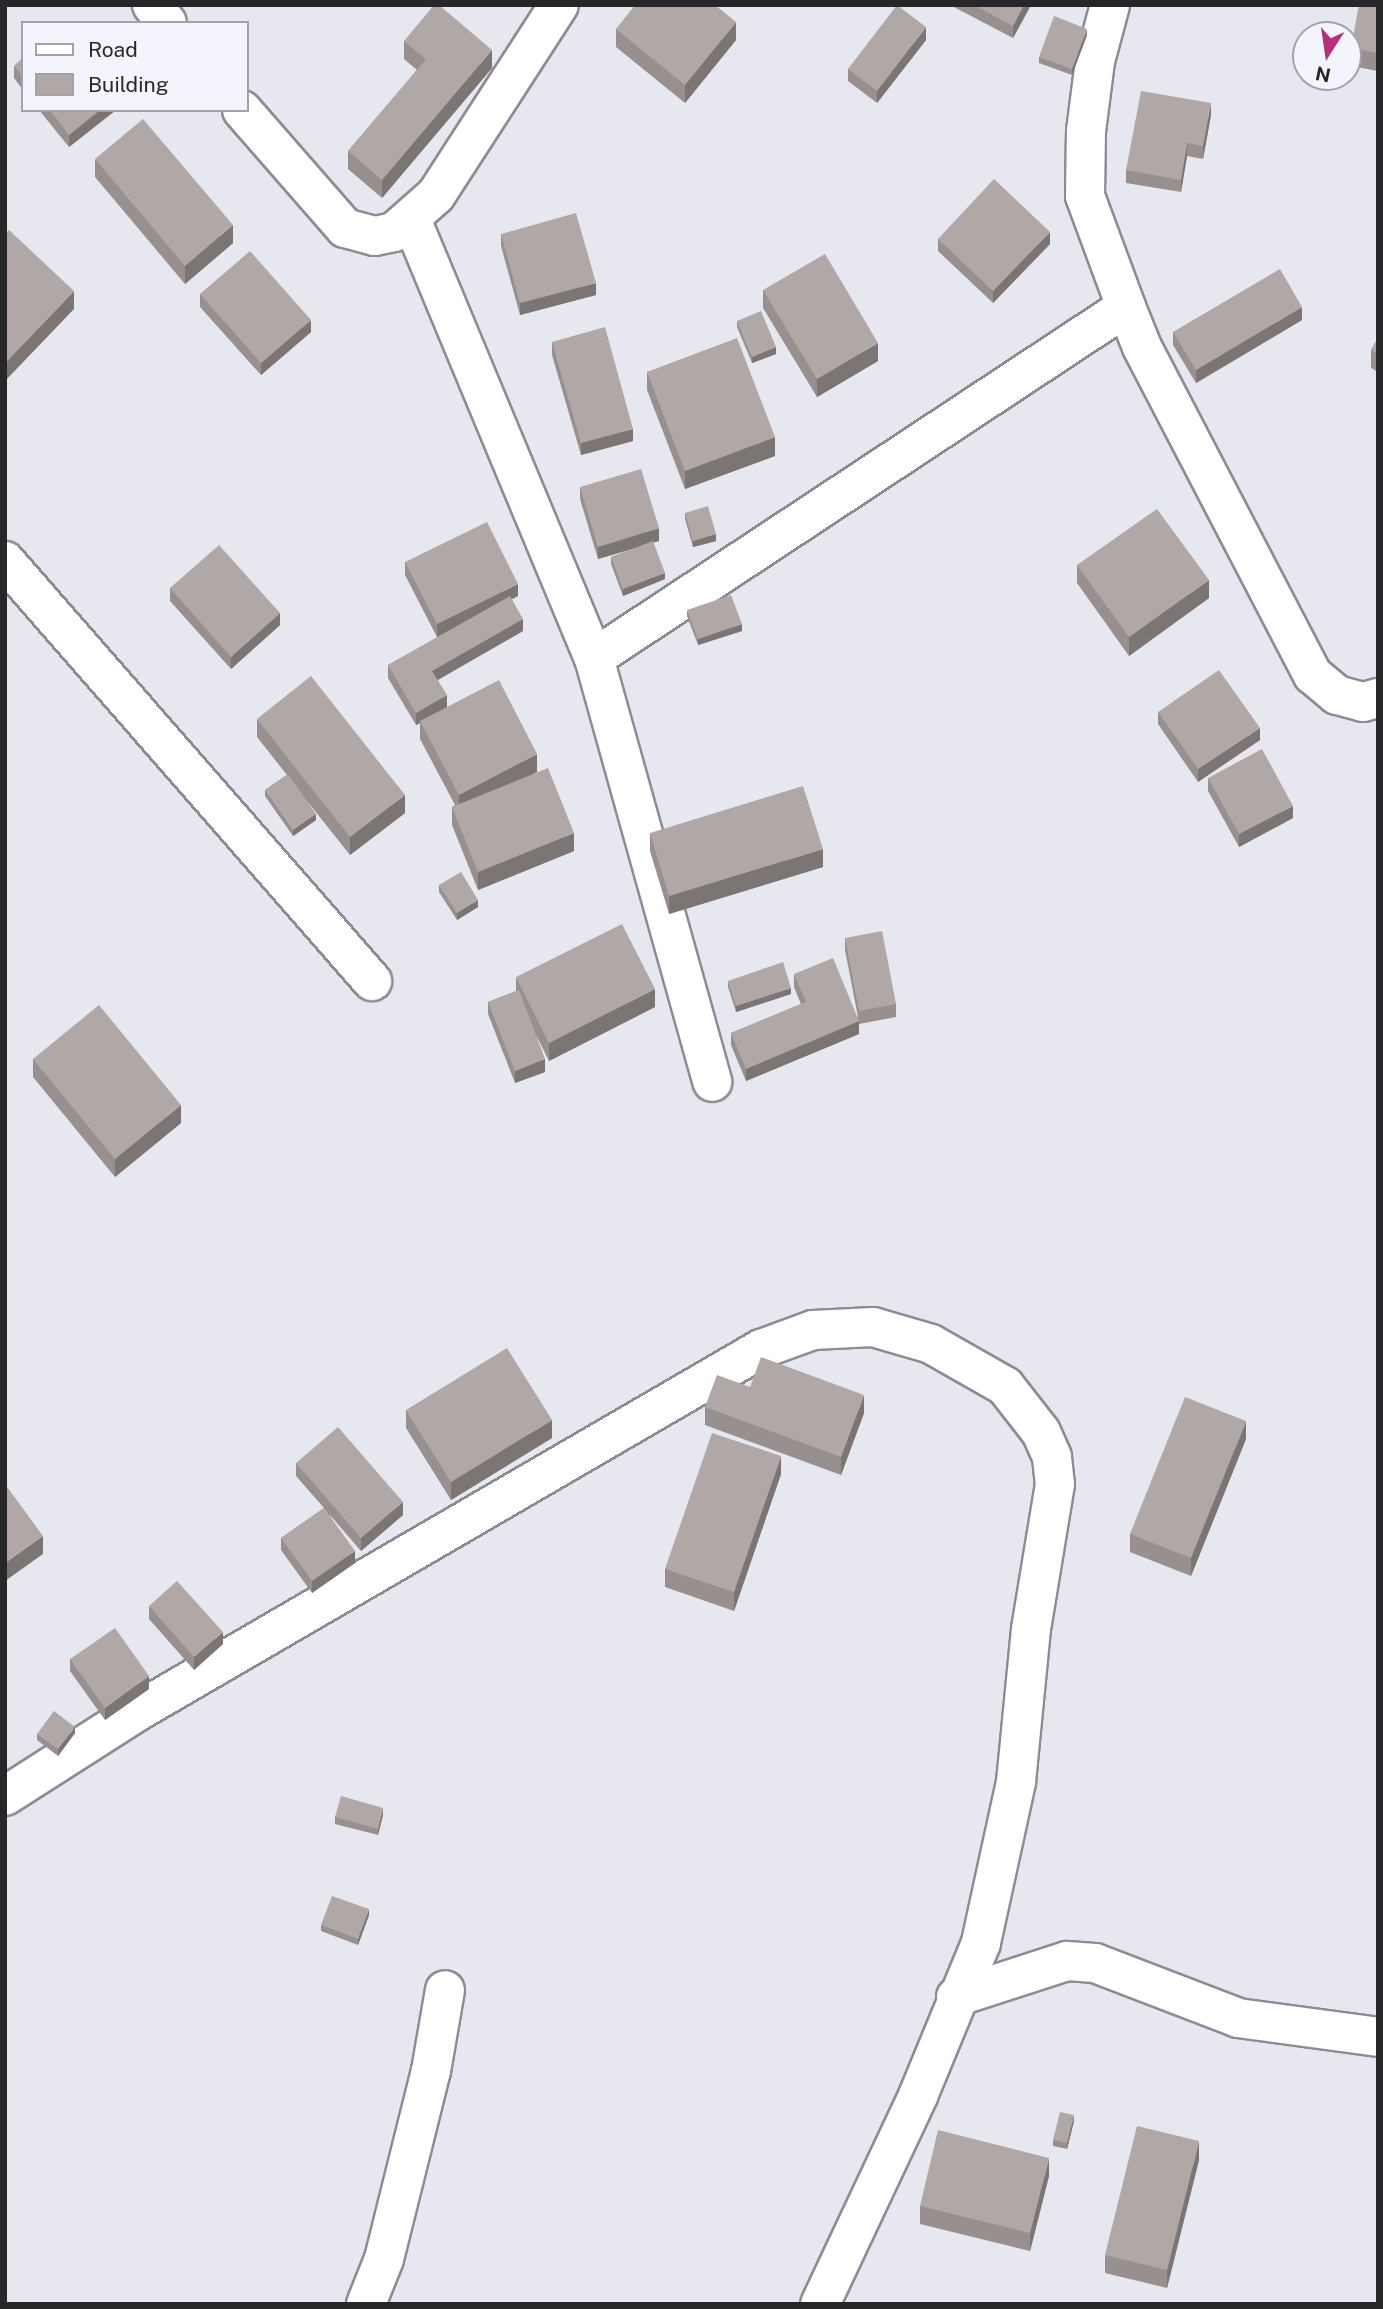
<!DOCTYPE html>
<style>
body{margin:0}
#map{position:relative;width:1383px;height:2309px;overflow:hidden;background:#e7e7ef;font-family:"Public Sans",sans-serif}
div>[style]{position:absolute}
.roads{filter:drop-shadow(2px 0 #8c8c94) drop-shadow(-2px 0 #8c8c94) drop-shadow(0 2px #8c8c94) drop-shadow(0 -2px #8c8c94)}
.minor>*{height:38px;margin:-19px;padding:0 19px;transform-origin:19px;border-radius:19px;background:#fff}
.wall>*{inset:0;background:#97908f}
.shaded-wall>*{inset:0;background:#7b7674}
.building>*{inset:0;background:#b0a8a6}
span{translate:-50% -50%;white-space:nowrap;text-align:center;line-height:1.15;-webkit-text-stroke:6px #f4f4fc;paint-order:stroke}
.frame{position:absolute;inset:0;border:7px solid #27272a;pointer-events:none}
.legend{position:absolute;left:21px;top:21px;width:228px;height:91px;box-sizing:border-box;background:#f4f4fc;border:2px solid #a2a2a8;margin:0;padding:9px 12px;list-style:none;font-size:21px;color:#27272a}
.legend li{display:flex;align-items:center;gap:14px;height:35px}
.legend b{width:35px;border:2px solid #a2a2a8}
.north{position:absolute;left:1292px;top:21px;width:70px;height:70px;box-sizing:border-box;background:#f4f4fc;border:2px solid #a2a2a8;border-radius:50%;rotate:192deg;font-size:19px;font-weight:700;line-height:28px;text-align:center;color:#27272a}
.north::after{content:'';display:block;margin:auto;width:24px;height:32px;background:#b53074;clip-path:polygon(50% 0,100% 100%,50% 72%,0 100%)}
</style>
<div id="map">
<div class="roads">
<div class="minor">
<div style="left:152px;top:5px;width:23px;rotate:50deg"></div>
<div style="left:1110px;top:5px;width:58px;rotate:105deg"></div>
<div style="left:1095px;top:61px;width:71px;rotate:97.3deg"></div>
<div style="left:1086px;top:131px;width:65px;rotate:90.9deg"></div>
<div style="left:1085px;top:196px;width:118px;rotate:69.7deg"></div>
<div style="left:1126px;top:307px;width:43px;rotate:68.2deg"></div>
<div style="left:1142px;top:347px;width:370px;rotate:62.5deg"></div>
<div style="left:1313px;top:675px;width:31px;rotate:40deg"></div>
<div style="left:1337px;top:695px;width:27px;rotate:15deg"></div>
<div style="left:1363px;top:702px;width:16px;rotate:-15deg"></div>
<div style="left:242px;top:110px;width:157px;rotate:48.9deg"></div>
<div style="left:345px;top:228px;width:31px;rotate:15deg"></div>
<div style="left:375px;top:236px;width:19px;rotate:-12deg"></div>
<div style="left:394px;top:232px;width:56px;rotate:-41.4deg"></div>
<div style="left:436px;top:195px;width:226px;rotate:-57.1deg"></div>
<div style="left:411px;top:219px;width:476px;rotate:67.4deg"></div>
<div style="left:594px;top:658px;width:440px;rotate:74.4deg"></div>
<div style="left:5px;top:561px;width:558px;rotate:48.85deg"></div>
<div style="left:594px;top:658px;width:637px;rotate:-33.42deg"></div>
<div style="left:5px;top:1796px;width:152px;rotate:-32.6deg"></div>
<div style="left:133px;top:1714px;width:726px;rotate:-30.17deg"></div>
<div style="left:761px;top:1349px;width:55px;rotate:-20.1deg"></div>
<div style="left:813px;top:1330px;width:60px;rotate:-2.9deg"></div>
<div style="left:873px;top:1327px;width:60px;rotate:16.3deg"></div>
<div style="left:931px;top:1344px;width:85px;rotate:29.6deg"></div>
<div style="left:1005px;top:1386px;width:58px;rotate:52deg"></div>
<div style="left:1041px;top:1432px;width:27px;rotate:66deg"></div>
<div style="left:1052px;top:1457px;width:27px;rotate:84deg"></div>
<div style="left:1055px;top:1484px;width:147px;rotate:99.4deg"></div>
<div style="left:1031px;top:1629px;width:154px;rotate:95.6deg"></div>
<div style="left:1016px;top:1782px;width:165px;rotate:102.3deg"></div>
<div style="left:981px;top:1943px;width:165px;rotate:112.4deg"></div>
<div style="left:918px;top:2096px;width:230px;rotate:115.2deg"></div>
<div style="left:956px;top:1997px;width:117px;rotate:-18deg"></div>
<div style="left:1067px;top:1961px;width:28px;rotate:4deg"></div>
<div style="left:1095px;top:1963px;width:153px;rotate:21deg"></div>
<div style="left:1238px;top:2018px;width:141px;rotate:7.7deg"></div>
<div style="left:366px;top:2304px;width:48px;rotate:-68.2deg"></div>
<div style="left:384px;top:2259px;width:194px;rotate:-76deg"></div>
<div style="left:431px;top:2071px;width:82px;rotate:-80.2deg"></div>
</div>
</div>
<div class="wall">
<div style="clip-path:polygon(950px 5px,1031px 5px,1013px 38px)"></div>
<div style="clip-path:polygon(1378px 5px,1378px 71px,1351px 66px,1351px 48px)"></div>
<div style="clip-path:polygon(616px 29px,736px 40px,685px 103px,616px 47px)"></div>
<div style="clip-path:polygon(1087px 35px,1072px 75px,1039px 63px,1039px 57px)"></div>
<div style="clip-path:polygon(926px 40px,877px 103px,848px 81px,848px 69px)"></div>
<div style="clip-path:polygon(404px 41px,492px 68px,382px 198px,348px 169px,348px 151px,417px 70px,404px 59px)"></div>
<div style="clip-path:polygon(23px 58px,23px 90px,14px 78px,14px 66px)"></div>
<div style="clip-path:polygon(39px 110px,116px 110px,69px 147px)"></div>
<div style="clip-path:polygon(1211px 115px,1203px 159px,1187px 156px,1181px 192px,1126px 183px,1126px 170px)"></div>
<div style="clip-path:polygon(95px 159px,233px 243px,185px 284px,95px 177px)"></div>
<div style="clip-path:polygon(501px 234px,596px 295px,520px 315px,501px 246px)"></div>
<div style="clip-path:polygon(938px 239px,1050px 244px,993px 303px,938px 251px)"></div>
<div style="clip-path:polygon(763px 290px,878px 361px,817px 397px,763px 308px)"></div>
<div style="clip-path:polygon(200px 294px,311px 332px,261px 375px,200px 307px)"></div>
<div style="clip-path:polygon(1302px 320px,1196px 383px,1173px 345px,1173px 332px)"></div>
<div style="clip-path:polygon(737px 321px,776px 354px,752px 363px,737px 327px)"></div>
<div style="clip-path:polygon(1378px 338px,1378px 372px,1371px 368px,1371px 350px)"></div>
<div style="clip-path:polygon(552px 342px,633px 441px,581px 455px,552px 355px)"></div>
<div style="clip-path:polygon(647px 372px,775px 456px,685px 489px,647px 390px)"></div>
<div style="clip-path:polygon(580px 487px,659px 541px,653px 542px,665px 579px,623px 596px,611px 564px,611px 557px,635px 548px,598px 559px,580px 499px)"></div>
<div style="clip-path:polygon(685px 513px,716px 541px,693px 547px,685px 519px)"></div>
<div style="clip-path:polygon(405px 562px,518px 596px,512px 599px,523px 631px,438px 680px,447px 707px,537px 772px,532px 775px,574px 851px,478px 890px,452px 825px,452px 807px,455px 805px,420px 739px,420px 723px,416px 725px,388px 678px,388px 665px,454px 628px,437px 637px,405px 575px)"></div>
<div style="clip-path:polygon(1077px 565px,1209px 598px,1129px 656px,1077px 583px)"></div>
<div style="clip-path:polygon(170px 588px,280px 625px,231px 669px,170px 601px)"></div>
<div style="clip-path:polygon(687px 610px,742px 631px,698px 645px,687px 616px)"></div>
<div style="clip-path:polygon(1158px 712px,1260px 740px,1198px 782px,1158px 724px)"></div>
<div style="clip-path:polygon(257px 719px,405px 813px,350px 855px,307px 801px,316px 820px,293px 836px,265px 796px,265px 790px,287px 775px,257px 737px)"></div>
<div style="clip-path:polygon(1208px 778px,1293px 818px,1239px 847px,1208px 791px)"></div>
<div style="clip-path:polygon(650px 833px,823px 867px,669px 914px,650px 851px)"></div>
<div style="clip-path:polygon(439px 885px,478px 907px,457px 920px,439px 892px)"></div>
<div style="clip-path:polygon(845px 938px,896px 1004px,896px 1017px,859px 1024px,859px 1034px,746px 1081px,731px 1045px,731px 1033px,801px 1004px,794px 987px,794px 974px,858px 1017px,845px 950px)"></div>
<div style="clip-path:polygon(516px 977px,655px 1007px,549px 1061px,536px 1035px,545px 1072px,515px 1083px,488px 1014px,488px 1002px,516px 991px)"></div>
<div style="clip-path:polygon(728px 981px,791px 994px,736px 1012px,728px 987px)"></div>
<div style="clip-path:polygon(33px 1059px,181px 1123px,115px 1177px,33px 1077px)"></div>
<div style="clip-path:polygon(750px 1387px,864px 1413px,841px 1475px,705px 1425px,705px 1407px)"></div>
<div style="clip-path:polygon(406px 1410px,552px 1438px,451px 1500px,406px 1428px)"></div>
<div style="clip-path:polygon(1246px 1439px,1191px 1576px,1130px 1552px,1130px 1534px)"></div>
<div style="clip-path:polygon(296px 1463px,403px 1515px,361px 1551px,329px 1514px,355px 1563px,312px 1593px,281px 1550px,281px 1538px,324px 1508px,296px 1476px)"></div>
<div style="clip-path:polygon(781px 1474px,734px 1611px,665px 1587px,665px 1569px)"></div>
<div style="clip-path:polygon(149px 1606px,223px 1644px,194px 1670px,149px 1619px)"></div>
<div style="clip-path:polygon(70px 1659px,149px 1689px,105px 1720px,70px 1671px)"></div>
<div style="clip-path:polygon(75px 1733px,58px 1756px,37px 1740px,37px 1734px)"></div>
<div style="clip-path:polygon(383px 1815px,378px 1835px,335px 1824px,335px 1817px)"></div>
<div style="clip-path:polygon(369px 1915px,358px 1945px,321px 1931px,321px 1925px)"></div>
<div style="clip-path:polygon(1074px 2121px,1067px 2149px,1053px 2146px,1053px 2140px)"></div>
<div style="clip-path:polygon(1199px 2160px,1167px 2288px,1105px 2273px,1105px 2255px)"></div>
<div style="clip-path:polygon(1049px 2176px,1030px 2251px,920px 2224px,920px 2206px)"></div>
</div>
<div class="shaded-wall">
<div style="clip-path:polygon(1024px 5px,1031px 5px,1013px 38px,1013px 26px)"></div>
<div style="clip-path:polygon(736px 22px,736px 40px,685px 103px,685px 85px)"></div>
<div style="clip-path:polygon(926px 27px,926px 40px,877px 103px,877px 91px)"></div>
<div style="clip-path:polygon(1087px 29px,1087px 35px,1072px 75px,1072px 69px)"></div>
<div style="clip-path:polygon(492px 50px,492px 68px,382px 198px,382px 180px)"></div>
<div style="clip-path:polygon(1211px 103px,1211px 115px,1203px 159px,1203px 146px)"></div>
<div style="clip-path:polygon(100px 110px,116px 110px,69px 147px,69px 135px)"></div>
<div style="clip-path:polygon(1187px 143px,1187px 156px,1181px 192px,1181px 180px)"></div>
<div style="clip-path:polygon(233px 225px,233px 243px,185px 284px,185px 266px)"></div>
<div style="clip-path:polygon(1050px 232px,1050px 244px,993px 303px,993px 291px)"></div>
<div style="clip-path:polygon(596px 283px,596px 295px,520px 315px,520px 303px)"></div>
<div style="clip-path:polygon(74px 291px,74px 309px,5px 381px,5px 363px)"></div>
<div style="clip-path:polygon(1302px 307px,1302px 320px,1196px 383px,1196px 370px)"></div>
<div style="clip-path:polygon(311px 320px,311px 332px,261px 375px,261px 363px)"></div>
<div style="clip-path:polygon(878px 343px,878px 361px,817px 397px,817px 379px)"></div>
<div style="clip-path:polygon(776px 347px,776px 354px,752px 363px,752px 357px)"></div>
<div style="clip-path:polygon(633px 429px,633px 441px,581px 455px,581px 443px)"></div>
<div style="clip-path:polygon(775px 437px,775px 456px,685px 489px,685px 471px)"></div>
<div style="clip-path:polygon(659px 528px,659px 541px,598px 559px,598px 547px)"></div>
<div style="clip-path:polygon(716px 534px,716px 541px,693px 547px,693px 541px)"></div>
<div style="clip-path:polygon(665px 573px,665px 579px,623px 596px,623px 589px)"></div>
<div style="clip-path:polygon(1209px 580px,1209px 598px,1129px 656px,1129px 637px)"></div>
<div style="clip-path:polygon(518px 584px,518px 596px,437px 637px,437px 624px)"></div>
<div style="clip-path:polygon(280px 613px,280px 625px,231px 669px,231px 657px)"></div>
<div style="clip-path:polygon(523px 619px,523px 631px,432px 683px,432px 671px)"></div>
<div style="clip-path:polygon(742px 624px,742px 631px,698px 645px,698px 639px)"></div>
<div style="clip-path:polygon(447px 695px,447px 708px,420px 721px,420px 723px,416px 725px,416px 713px)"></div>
<div style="clip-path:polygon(1260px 728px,1260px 740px,1198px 782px,1198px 769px)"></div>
<div style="clip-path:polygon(537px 754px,537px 772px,459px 813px,459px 795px)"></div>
<div style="clip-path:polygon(405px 795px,405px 813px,350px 855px,350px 837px)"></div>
<div style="clip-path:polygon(1293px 806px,1293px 818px,1239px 847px,1239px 834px)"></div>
<div style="clip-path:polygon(316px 814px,316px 820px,293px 836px,293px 830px)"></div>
<div style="clip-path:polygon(574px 833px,574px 851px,478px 890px,478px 872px)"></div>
<div style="clip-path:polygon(823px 849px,823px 867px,669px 914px,669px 896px)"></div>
<div style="clip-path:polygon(478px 900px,478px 907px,457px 920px,457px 913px)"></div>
<div style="clip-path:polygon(791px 988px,791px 994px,736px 1012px,736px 1006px)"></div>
<div style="clip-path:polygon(655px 989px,655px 1007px,549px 1061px,549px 1043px)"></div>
<div style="clip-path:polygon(859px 1021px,859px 1034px,746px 1081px,746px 1069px)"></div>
<div style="clip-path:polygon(545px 1059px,545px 1072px,515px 1083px,515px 1071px)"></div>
<div style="clip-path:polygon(181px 1105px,181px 1123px,115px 1177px,115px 1159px)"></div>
<div style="clip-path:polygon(864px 1395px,864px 1413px,841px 1475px,841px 1457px)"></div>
<div style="clip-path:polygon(552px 1420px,552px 1438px,451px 1500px,451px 1482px)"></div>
<div style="clip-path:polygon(1246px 1421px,1246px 1439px,1191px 1576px,1191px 1558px)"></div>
<div style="clip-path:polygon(781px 1456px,781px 1474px,734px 1611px,734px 1592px)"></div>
<div style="clip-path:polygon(403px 1502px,403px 1515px,361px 1551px,361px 1538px)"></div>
<div style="clip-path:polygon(43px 1536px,43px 1554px,5px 1581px,5px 1563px)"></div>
<div style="clip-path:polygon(355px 1551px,355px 1563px,312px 1593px,312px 1581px)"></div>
<div style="clip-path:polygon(223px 1632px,223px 1644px,194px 1670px,194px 1657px)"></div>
<div style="clip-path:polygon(149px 1676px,149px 1689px,105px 1720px,105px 1708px)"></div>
<div style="clip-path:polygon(75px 1727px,75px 1733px,58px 1756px,58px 1749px)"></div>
<div style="clip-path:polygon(383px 1808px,383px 1815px,378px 1835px,378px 1829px)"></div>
<div style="clip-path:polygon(369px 1909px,369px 1915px,358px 1945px,358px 1939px)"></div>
<div style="clip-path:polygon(1074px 2115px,1074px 2121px,1067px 2149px,1067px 2143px)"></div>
<div style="clip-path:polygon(1199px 2141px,1199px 2160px,1167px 2288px,1167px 2270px)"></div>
<div style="clip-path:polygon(1049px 2158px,1049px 2176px,1030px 2251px,1030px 2233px)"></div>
</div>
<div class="building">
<div style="clip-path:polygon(434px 5px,439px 5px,492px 50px,382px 180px,348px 151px,426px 59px,404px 41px)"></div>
<div style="clip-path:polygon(635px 5px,715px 5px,736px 22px,685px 85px,616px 29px)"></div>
<div style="clip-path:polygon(897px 5px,926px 27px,877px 91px,848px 69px)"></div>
<div style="clip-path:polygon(974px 5px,1024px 5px,1013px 26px)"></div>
<div style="clip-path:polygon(1359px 5px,1378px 5px,1378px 53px,1351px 48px)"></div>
<div style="clip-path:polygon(1054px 16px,1087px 29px,1072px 69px,1039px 57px)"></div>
<div style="clip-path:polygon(23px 58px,23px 77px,14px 66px)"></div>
<div style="clip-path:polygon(1141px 91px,1211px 103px,1203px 146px,1187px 143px,1181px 180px,1126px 170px)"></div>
<div style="clip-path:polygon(50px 110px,100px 110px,69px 135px)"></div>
<div style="clip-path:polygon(143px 119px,233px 225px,185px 266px,95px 159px)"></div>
<div style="clip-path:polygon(994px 179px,1050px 232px,993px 291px,938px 239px)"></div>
<div style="clip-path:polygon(576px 213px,596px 283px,520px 303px,501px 234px)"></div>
<div style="clip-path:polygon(9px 230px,74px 291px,5px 363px,5px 234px)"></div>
<div style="clip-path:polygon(250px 251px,311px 320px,261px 363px,200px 294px)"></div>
<div style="clip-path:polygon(825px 254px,878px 343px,817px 379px,763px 290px)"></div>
<div style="clip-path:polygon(1280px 269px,1302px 307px,1196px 370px,1173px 332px)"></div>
<div style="clip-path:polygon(761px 311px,776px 347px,752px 357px,737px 321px)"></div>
<div style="clip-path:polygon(605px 327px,633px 429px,581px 443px,552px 342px)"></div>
<div style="clip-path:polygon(737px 338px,775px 437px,685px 471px,647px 372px)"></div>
<div style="clip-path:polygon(1378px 338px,1378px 354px,1371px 350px)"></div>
<div style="clip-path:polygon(641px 469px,659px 528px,598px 547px,580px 487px)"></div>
<div style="clip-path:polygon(708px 506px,716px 534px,693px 541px,685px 513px)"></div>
<div style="clip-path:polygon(1157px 509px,1209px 580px,1129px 637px,1077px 565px)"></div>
<div style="clip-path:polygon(487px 522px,518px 584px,437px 624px,405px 562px)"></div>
<div style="clip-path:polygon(653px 541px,665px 573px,623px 589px,611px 557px)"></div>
<div style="clip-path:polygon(219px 545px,280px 613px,231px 657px,170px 588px)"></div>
<div style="clip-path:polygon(731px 595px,742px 624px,698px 639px,687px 610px)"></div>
<div style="clip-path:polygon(510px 596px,523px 619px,432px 671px,447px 695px,416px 713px,388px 665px)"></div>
<div style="clip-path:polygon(1219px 670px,1260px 728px,1198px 769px,1158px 712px)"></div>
<div style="clip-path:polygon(311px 676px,405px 795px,350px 837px,257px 719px)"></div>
<div style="clip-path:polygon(499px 680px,537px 754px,459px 795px,420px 721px)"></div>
<div style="clip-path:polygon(1262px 749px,1293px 806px,1239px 834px,1208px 778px)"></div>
<div style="clip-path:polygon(548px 768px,574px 833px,478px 872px,452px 807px)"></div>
<div style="clip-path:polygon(288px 774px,316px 814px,293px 830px,265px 790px)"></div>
<div style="clip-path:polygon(803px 786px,823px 849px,669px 896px,650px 833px)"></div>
<div style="clip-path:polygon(461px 872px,478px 900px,457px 913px,439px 885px)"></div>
<div style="clip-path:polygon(622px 924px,655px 989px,549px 1043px,516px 977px)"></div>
<div style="clip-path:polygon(882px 931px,896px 1004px,859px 1011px,845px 938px)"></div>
<div style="clip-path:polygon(833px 958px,859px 1021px,746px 1069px,731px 1033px,806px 1002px,794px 974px)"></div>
<div style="clip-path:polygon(783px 962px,791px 988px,736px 1006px,728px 981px)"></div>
<div style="clip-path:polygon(519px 990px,545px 1059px,515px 1071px,488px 1002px)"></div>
<div style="clip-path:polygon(99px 1005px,181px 1105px,115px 1159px,33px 1059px)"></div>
<div style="clip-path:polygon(507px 1348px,552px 1420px,451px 1482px,406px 1410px)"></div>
<div style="clip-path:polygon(761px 1357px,864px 1395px,841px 1457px,705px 1407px,717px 1375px,750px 1387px)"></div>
<div style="clip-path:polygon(1185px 1397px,1246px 1421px,1191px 1558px,1130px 1534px)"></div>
<div style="clip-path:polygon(338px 1427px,403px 1502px,361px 1538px,296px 1463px)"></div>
<div style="clip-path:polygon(712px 1433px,781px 1456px,734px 1592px,665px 1569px)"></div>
<div style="clip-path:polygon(5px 1484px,43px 1536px,5px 1563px)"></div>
<div style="clip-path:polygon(324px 1508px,355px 1551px,312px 1581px,281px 1538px)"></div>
<div style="clip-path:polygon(177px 1581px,223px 1632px,194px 1657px,149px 1606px)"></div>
<div style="clip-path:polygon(115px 1628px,149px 1676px,105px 1708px,70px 1659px)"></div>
<div style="clip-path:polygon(54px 1711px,75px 1727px,58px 1749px,37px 1734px)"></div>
<div style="clip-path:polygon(341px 1796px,383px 1808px,378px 1829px,335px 1817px)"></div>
<div style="clip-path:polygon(332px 1896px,369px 1909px,358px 1939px,321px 1925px)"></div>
<div style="clip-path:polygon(1060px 2112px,1074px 2115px,1067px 2143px,1053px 2140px)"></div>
<div style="clip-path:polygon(1137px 2126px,1199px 2141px,1167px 2270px,1105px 2255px)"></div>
<div style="clip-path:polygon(938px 2130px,1049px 2158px,1030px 2233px,920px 2206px)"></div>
</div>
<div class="frame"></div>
<ul class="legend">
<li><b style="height:9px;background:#fff"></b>Road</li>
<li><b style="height:19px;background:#b0a8a6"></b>Building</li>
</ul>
<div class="north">N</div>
</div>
